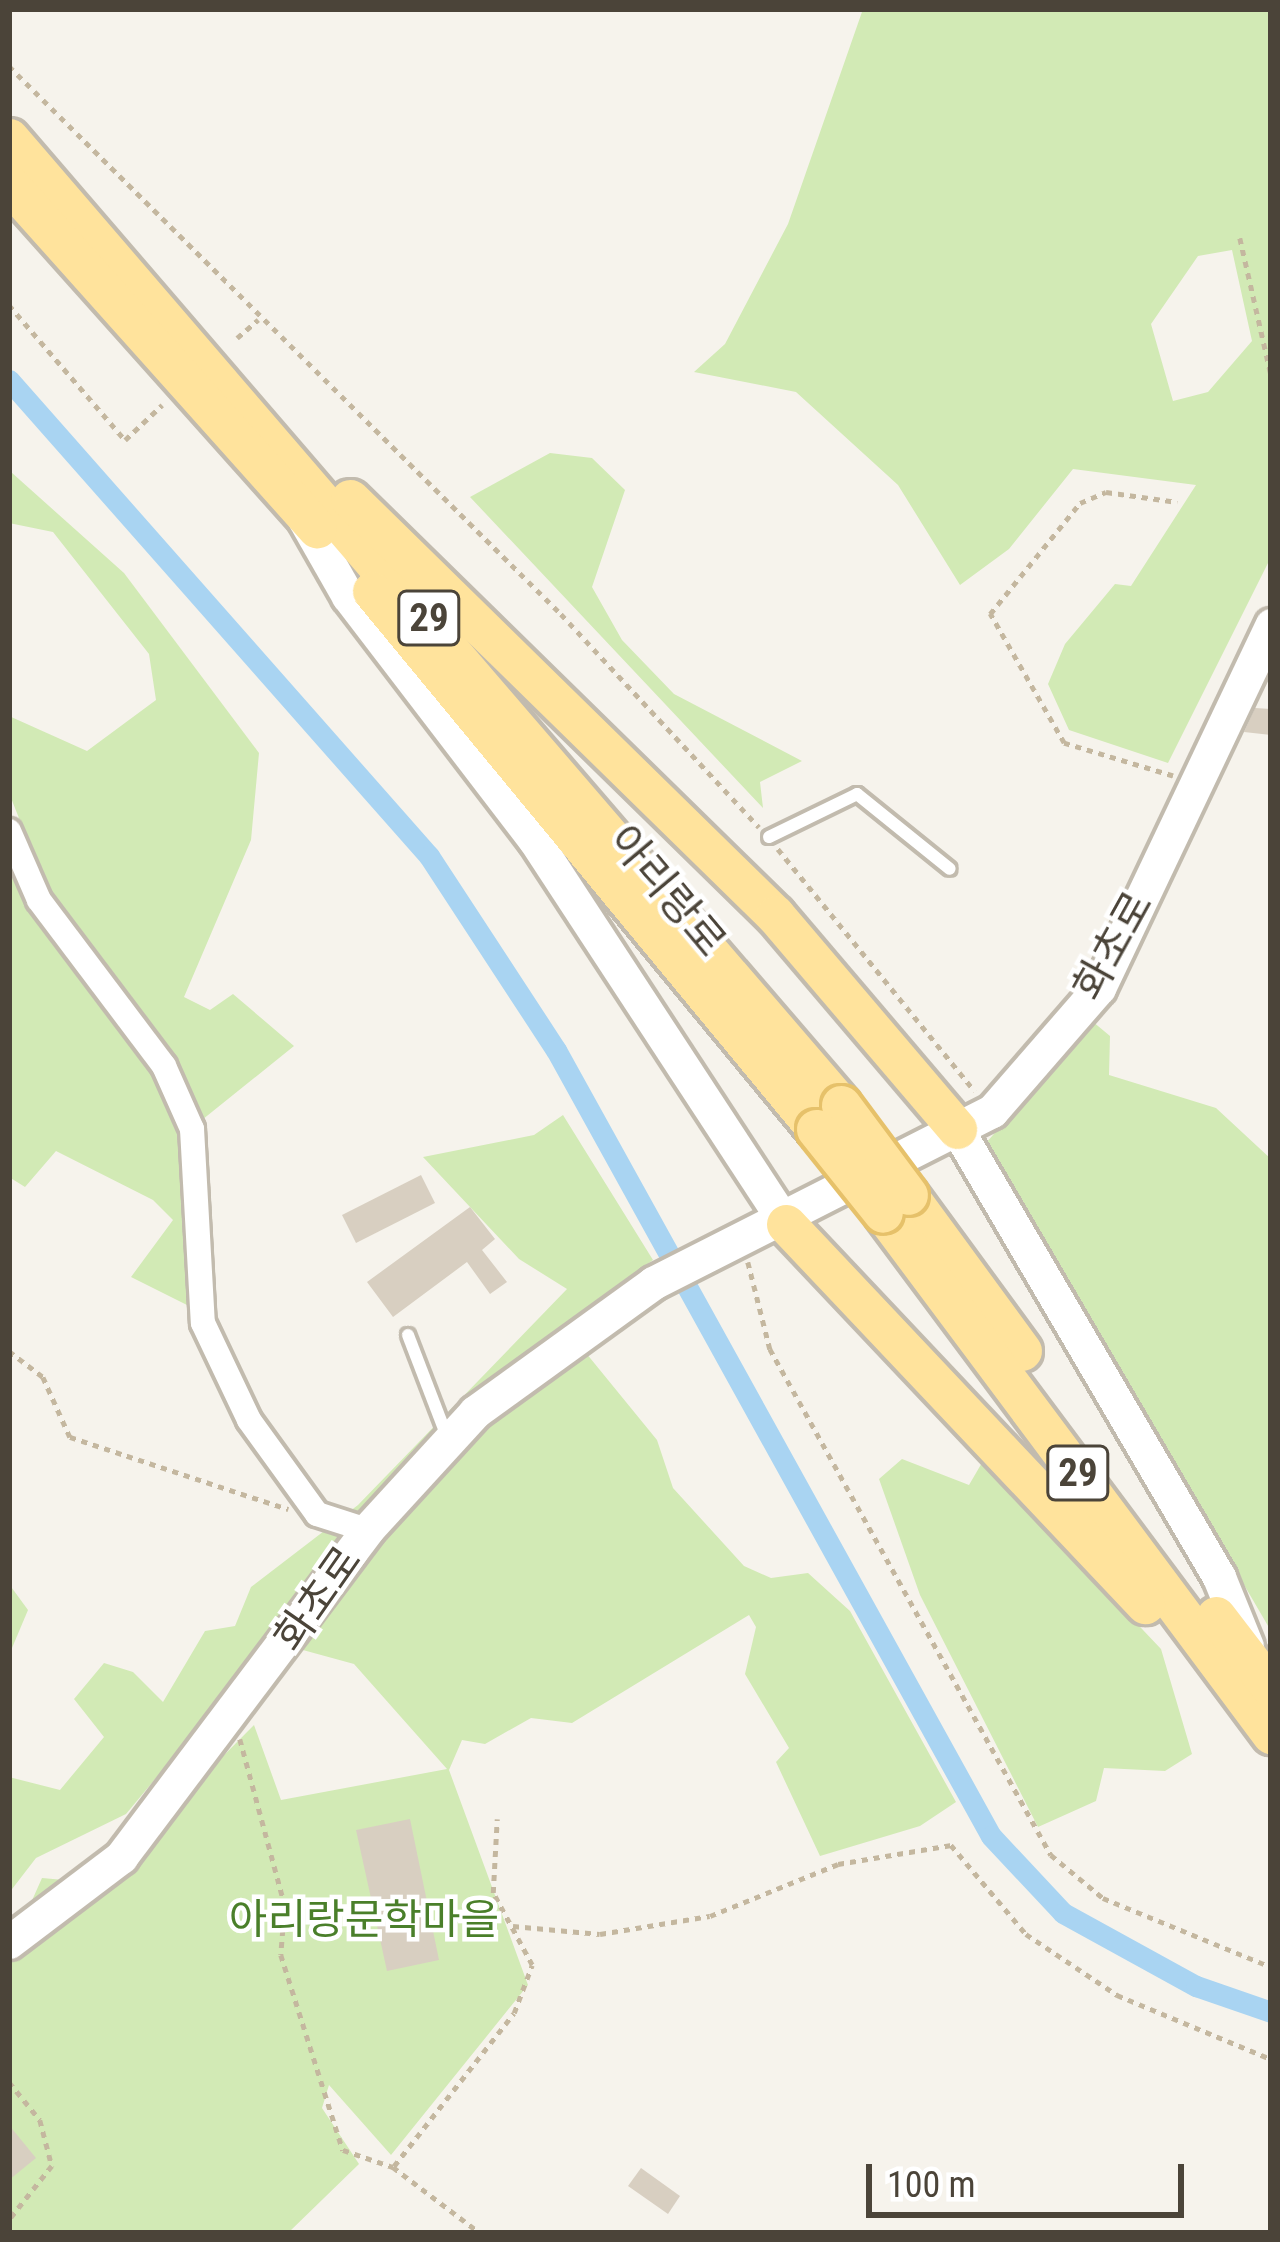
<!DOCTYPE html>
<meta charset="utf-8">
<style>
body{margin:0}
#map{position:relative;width:1280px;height:2242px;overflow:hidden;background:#f6f3ec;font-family:"Roboto Condensed","Noto Sans KR",sans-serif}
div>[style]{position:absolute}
.green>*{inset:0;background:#d2eab5}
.canal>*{height:21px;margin:-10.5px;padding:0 10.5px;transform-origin:10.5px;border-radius:10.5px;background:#a9d4f2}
.building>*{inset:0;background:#d8cfc1}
.path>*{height:4.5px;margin-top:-2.25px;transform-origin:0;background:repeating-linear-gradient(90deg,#c4b79f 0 6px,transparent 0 12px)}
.roads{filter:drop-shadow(3px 0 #c2bbae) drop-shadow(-3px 0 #c2bbae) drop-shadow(0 3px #c2bbae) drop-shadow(0 -3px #c2bbae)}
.service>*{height:12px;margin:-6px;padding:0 6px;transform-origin:6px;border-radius:6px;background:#fff}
.minor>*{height:24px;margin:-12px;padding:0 12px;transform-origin:12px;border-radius:12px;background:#fff}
.tertiary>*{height:33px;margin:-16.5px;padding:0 16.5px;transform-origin:16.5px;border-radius:16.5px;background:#fff}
.primary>*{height:39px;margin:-19.5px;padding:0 19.5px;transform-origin:19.5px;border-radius:19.5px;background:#ffe39c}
.bridges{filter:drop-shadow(3px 0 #e6c16a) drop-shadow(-3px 0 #e6c16a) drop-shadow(0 3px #e6c16a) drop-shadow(0 -3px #e6c16a)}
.primary-bridge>*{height:39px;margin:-19.5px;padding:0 19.5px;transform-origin:19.5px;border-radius:19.5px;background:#ffe39c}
span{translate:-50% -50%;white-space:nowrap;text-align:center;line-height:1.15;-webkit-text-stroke:9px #fff;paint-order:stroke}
.shield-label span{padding:3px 9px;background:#fff;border:3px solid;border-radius:9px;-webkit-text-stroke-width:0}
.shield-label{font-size:39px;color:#4b4439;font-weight:700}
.street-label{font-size:42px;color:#4b4439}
.park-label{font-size:42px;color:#4a7f2a}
.frame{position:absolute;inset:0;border:12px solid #4b4439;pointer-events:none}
.scale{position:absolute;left:866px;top:2164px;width:318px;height:54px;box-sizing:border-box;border:6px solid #4b4439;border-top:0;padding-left:15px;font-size:36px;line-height:42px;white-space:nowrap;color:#4b4439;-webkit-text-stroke:9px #fff;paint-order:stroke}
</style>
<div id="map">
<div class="green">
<div style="clip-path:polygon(evenodd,863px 9px,1271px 9px,1271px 557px,1168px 763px,1069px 730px,1048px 684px,1065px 644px,1115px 584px,1131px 586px,1196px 485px,1073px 469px,1009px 549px,960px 585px,898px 485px,796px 392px,694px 372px,725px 344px,788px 224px,863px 9px,1232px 250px,1252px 341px,1208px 392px,1173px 401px,1151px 324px,1198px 256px,1232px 250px)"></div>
<div style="clip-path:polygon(550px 453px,592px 458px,625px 490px,592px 587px,622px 640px,674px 694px,802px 761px,760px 782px,763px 808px,470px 497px)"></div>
<div style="clip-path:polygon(11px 472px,124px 573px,259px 753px,251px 840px,184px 997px,210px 1010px,233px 994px,294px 1046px,182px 1136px,191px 1307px,131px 1277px,173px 1220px,153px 1200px,56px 1151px,25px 1187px,9px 1177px,9px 873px,40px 871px,9px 793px,9px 716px,87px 751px,156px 700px,149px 654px,53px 532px,9px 523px)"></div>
<div style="clip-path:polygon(1092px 1021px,1110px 1036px,1109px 1075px,1216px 1108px,1271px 1159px,1271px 1631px,986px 1143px)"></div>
<div style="clip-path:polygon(563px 1115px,653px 1260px,524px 1353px,586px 1353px,657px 1440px,673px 1488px,744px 1566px,771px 1578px,808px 1573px,850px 1611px,956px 1802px,920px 1826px,820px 1856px,776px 1762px,789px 1748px,745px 1674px,756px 1627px,749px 1615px,572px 1723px,531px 1718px,485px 1744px,462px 1740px,449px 1770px,528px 1985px,391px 2155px,329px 2085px,322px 2108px,359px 2164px,288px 2233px,9px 2233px,9px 1952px,42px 1878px,97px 1883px,254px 1725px,281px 1800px,447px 1769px,354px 1664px,270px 1641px,126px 1814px,36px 1858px,9px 1893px,9px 1777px,60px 1790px,104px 1737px,74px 1699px,104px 1663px,133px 1672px,163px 1702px,205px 1631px,235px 1626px,251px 1587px,358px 1505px,567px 1289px,519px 1259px,423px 1157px,534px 1135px)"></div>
<div style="clip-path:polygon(902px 1459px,969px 1485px,983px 1461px,1161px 1649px,1192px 1754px,1165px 1771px,1104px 1768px,1096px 1801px,1038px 1827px,920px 1595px,879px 1479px)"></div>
<div style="clip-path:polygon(9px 1584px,28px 1610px,12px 1648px,9px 1646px)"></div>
</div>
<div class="canal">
<div style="left:9px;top:380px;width:635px;rotate:48.58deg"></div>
<div style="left:429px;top:856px;width:232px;rotate:56.8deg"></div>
<div style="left:556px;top:1050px;width:898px;rotate:61.04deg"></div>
<div style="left:991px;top:1836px;width:105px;rotate:46.9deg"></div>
<div style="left:1063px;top:1913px;width:152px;rotate:28.8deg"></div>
<div style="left:1196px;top:1986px;width:79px;rotate:19.1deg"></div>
</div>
<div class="building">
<div style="clip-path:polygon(1255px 708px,1271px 709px,1271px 735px,1244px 732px)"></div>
<div style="clip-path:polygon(421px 1175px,435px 1203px,356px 1243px,342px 1215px)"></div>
<div style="clip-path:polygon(470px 1207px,495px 1239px,482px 1250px,507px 1282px,490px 1294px,467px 1262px,393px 1317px,367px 1282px)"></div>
<div style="clip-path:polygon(410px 1819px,439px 1960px,387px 1971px,356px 1830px)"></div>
<div style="clip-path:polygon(9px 2125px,36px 2158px,9px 2180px)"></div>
<div style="clip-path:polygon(641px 2168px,680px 2196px,668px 2214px,628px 2186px)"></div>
</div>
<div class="path">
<div style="left:9px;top:66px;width:778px;rotate:44.79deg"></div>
<div style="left:561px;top:614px;width:291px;rotate:47.1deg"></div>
<div style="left:1240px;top:238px;width:139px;rotate:77.2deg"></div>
<div style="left:9px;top:305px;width:178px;rotate:49.3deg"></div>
<div style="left:125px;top:440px;width:51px;rotate:-43.4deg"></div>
<div style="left:237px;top:338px;width:28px;rotate:-41deg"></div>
<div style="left:1271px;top:508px;width:47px;rotate:90deg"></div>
<div style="left:1173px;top:776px;width:114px;rotate:-163.2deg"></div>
<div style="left:1064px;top:743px;width:149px;rotate:-119.8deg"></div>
<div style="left:990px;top:614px;width:143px;rotate:-51deg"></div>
<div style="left:1080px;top:503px;width:28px;rotate:-23deg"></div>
<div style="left:1106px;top:492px;width:72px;rotate:8deg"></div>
<div style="left:778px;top:849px;width:312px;rotate:50.9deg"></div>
<div style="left:748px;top:1262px;width:90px;rotate:75.8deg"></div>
<div style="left:770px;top:1349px;width:579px;rotate:60.96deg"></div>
<div style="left:1051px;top:1855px;width:67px;rotate:39.6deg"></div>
<div style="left:1103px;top:1898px;width:182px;rotate:22.3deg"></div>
<div style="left:9px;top:1351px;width:43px;rotate:37.4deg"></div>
<div style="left:43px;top:1377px;width:66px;rotate:65.8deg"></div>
<div style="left:70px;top:1437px;width:230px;rotate:18.3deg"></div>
<div style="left:240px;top:1739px;width:173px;rotate:74.9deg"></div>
<div style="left:285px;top:1906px;width:49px;rotate:94.7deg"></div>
<div style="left:281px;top:1955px;width:205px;rotate:72.4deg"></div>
<div style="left:343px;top:2150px;width:53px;rotate:18.8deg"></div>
<div style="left:393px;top:2167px;width:109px;rotate:37.2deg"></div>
<div style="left:513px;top:1926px;width:87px;rotate:5.3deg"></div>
<div style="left:600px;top:1934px;width:111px;rotate:-9.3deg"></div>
<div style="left:710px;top:1916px;width:138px;rotate:-22.1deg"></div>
<div style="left:838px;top:1864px;width:115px;rotate:-9.5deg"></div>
<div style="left:951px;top:1845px;width:116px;rotate:49.9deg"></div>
<div style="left:1026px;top:1934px;width:110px;rotate:33.8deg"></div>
<div style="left:1117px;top:1995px;width:167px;rotate:22.6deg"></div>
<div style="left:9px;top:2082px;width:49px;rotate:50.8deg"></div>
<div style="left:40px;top:2120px;width:48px;rotate:75.4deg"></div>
<div style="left:52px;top:2166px;width:69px;rotate:128.5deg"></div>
<div style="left:394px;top:2166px;width:194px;rotate:-51.9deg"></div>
<div style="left:514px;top:2013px;width:51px;rotate:-69.4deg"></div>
<div style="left:532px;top:1965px;width:82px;rotate:-118.4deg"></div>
<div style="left:493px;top:1893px;width:74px;rotate:-86.9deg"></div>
</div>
<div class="roads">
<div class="service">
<div style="left:769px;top:837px;width:98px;rotate:-26deg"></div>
<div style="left:857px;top:794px;width:119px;rotate:38.9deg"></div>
<div style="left:408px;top:1335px;width:111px;rotate:69deg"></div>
</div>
<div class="minor">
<div style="left:9px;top:831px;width:75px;rotate:66.5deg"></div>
<div style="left:39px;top:900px;width:208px;rotate:53deg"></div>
<div style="left:164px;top:1066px;width:69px;rotate:66deg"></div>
<div style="left:192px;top:1129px;width:194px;rotate:86.8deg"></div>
<div style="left:203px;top:1323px;width:107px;rotate:64.6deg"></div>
<div style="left:249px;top:1420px;width:116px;rotate:54.1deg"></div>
<div style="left:317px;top:1514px;width:52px;rotate:17.7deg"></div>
</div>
<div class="tertiary">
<div style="left:300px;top:512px;width:97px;rotate:60.3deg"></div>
<div style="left:348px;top:596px;width:306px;rotate:52.6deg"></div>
<div style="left:534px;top:839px;width:460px;rotate:56.8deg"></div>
<div style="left:957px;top:1129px;width:519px;rotate:59.68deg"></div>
<div style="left:1219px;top:1577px;width:74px;rotate:67.9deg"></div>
<div style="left:9px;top:1942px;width:141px;rotate:-37.2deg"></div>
<div style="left:121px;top:1857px;width:409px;rotate:-53deg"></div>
<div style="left:367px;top:1530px;width:160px;rotate:-47.5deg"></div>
<div style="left:475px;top:1412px;width:220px;rotate:-35.9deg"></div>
<div style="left:653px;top:1283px;width:380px;rotate:-26.9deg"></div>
<div style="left:992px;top:1111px;width:163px;rotate:-49deg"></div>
<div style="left:1099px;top:988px;width:402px;rotate:-64.6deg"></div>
</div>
<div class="primary">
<div style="left:9px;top:138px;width:1276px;rotate:49.29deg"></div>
<div style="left:9px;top:184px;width:462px;rotate:48.2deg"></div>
<div style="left:350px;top:499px;width:595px;rotate:44.39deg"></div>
<div style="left:775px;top:915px;width:281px;rotate:49.6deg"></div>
<div style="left:372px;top:591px;width:698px;rotate:50.47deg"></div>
<div style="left:908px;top:1195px;width:193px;rotate:53.8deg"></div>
<div style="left:883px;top:1213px;width:650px;rotate:53.32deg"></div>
<div style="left:786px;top:1224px;width:523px;rotate:46.63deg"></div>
<div style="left:1216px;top:1616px;width:91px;rotate:52.6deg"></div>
</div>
</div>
<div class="bridges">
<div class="primary-bridge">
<div style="left:841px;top:1105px;width:112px;rotate:53.3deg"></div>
<div style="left:816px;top:1129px;width:107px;rotate:51.4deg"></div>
</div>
</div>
<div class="shield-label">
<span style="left:429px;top:618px">29</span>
<span style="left:1078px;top:1473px">29</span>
</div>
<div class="street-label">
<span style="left:667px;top:891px;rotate:50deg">아리랑로</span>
<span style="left:1113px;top:946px;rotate:-61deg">화초로</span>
<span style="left:318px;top:1599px;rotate:-55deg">화초로</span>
</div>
<div class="park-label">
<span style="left:364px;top:1920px">아리랑문학마을</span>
</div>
<div class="frame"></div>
<div class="scale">100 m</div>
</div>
